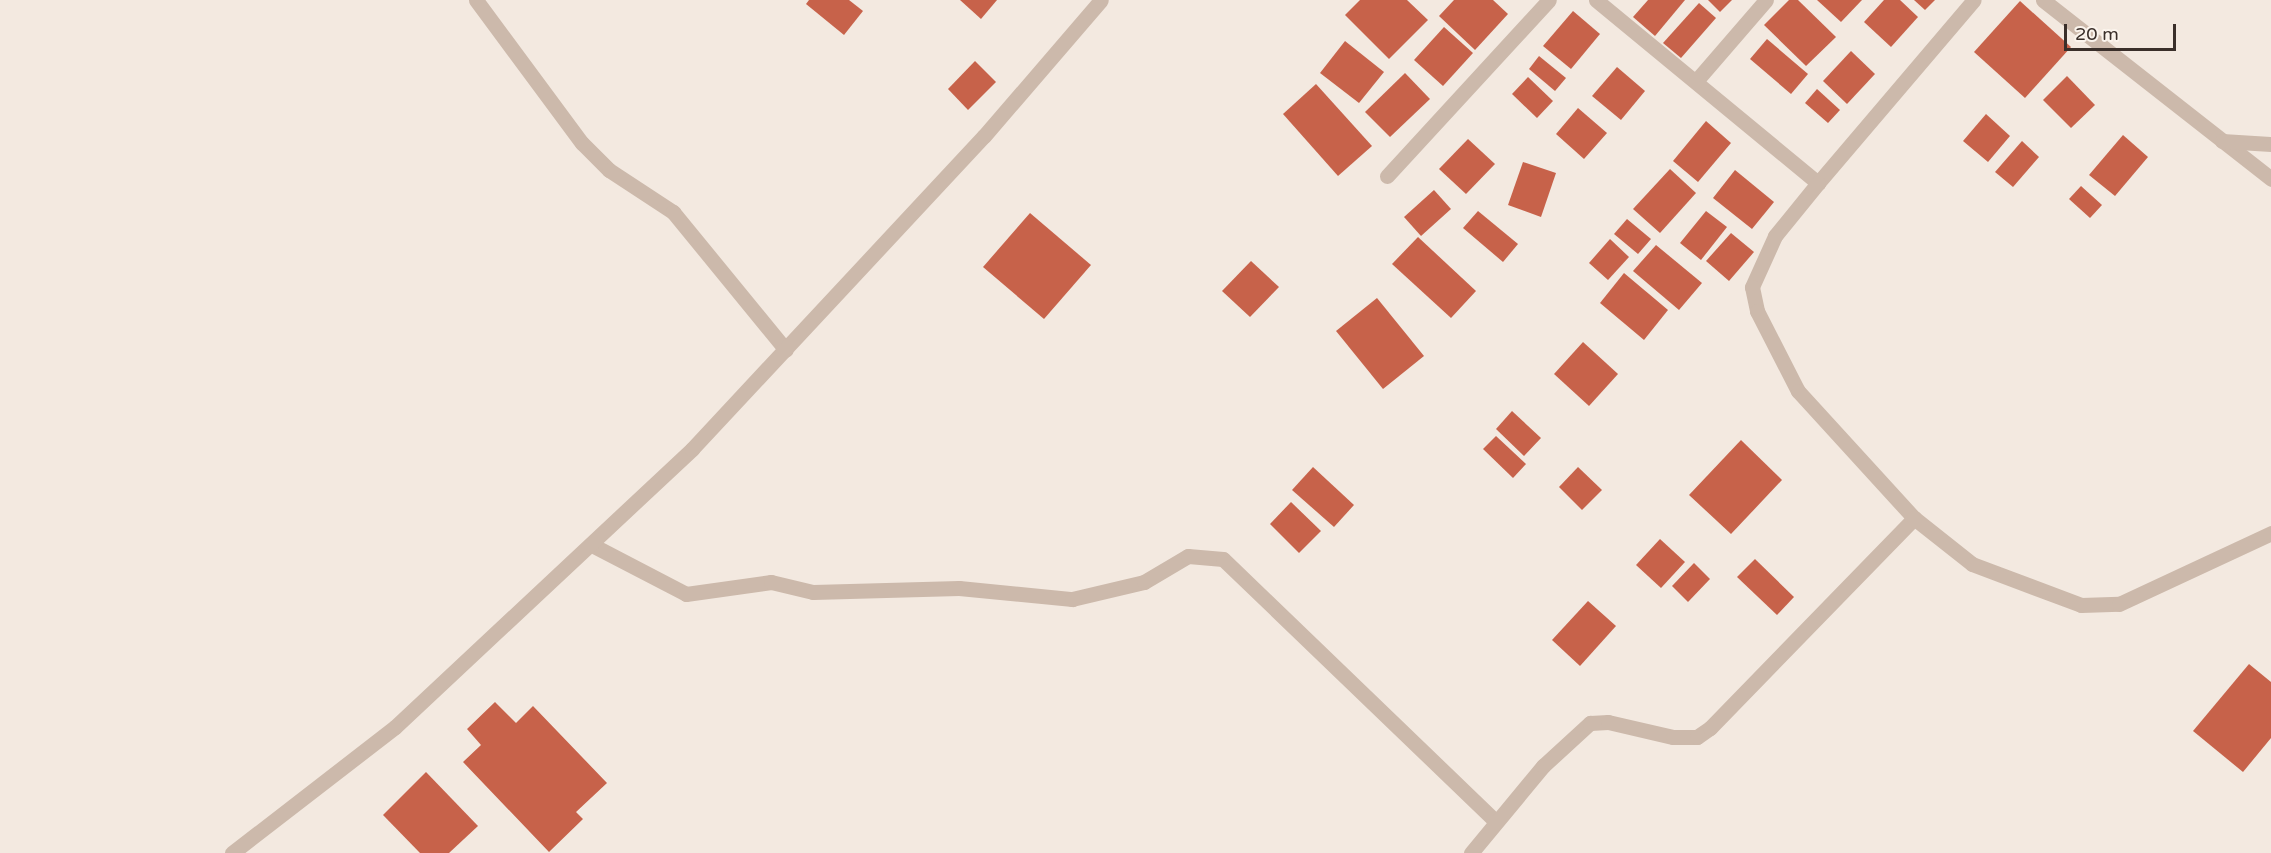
<!DOCTYPE html>
<style>
body{margin:0}
#map{position:relative;width:2271px;height:853px;overflow:hidden;background:#f3e9e0;font-family:"Varela Round",sans-serif}
div>[style]{position:absolute}
.building>*{inset:0;background:#c7624a}
.minor>*{height:15px;margin:-7.5px;padding:0 7.5px;transform-origin:7.5px;border-radius:7.5px;background:#ccb9ab}
span{translate:-50% -50%;white-space:nowrap;text-align:center;line-height:1.15;-webkit-text-stroke:4.5px #fbf4ed;paint-order:stroke}
.scale{position:absolute;left:2064px;top:24px;width:112px;height:27px;box-sizing:border-box;border:3px solid #3a2f2a;border-top:0;padding-left:8px;font-size:18px;line-height:21px;white-space:nowrap;color:#3a2f2a;-webkit-text-stroke:4px #fbf4ed;paint-order:stroke}
</style>
<div id="map">
<div class="building">
<div style="clip-path:polygon(809px 0,849px 0,863px 11px,844px 35px,806px 4px)"></div>
<div style="clip-path:polygon(960px 0,997px 0,981px 19px)"></div>
<div style="clip-path:polygon(1360px 0,1407px 0,1428px 20px,1389px 59px,1345px 15px)"></div>
<div style="clip-path:polygon(1454px 0,1493px 0,1508px 14px,1475px 50px,1439px 16px)"></div>
<div style="clip-path:polygon(1648px 0,1685px 0,1655px 36px,1633px 17px)"></div>
<div style="clip-path:polygon(1708px 0,1732px 0,1720px 12px)"></div>
<div style="clip-path:polygon(1789px 0,1798px 0,1836px 37px,1806px 66px,1764px 25px)"></div>
<div style="clip-path:polygon(1817px 0,1862px 0,1841px 22px)"></div>
<div style="clip-path:polygon(1884px 0,1900px 0,1918px 17px,1891px 47px,1864px 22px)"></div>
<div style="clip-path:polygon(1914px 0,1935px 0,1925px 10px)"></div>
<div style="clip-path:polygon(2020px 1px,2071px 47px,2025px 98px,1974px 52px)"></div>
<div style="clip-path:polygon(1699px 3px,1716px 18px,1681px 58px,1663px 43px)"></div>
<div style="clip-path:polygon(1573px 11px,1600px 34px,1571px 69px,1543px 46px)"></div>
<div style="clip-path:polygon(1444px 27px,1473px 53px,1443px 86px,1414px 60px)"></div>
<div style="clip-path:polygon(1767px 39px,1808px 74px,1791px 94px,1750px 59px)"></div>
<div style="clip-path:polygon(1345px 41px,1384px 72px,1359px 103px,1320px 73px)"></div>
<div style="clip-path:polygon(1851px 51px,1875px 74px,1847px 104px,1823px 81px)"></div>
<div style="clip-path:polygon(1539px 56px,1566px 78px,1555px 91px,1529px 69px)"></div>
<div style="clip-path:polygon(975px 61px,996px 82px,968px 110px,948px 89px)"></div>
<div style="clip-path:polygon(1617px 67px,1645px 91px,1621px 120px,1592px 96px)"></div>
<div style="clip-path:polygon(1405px 73px,1430px 99px,1390px 137px,1365px 112px)"></div>
<div style="clip-path:polygon(2067px 76px,2095px 105px,2071px 128px,2043px 100px)"></div>
<div style="clip-path:polygon(1528px 77px,1553px 101px,1537px 118px,1512px 94px)"></div>
<div style="clip-path:polygon(1316px 84px,1372px 146px,1338px 176px,1283px 114px)"></div>
<div style="clip-path:polygon(1817px 89px,1840px 110px,1828px 123px,1805px 103px)"></div>
<div style="clip-path:polygon(1578px 108px,1607px 133px,1584px 159px,1556px 134px)"></div>
<div style="clip-path:polygon(1986px 114px,2010px 136px,1988px 162px,1963px 141px)"></div>
<div style="clip-path:polygon(1706px 121px,1731px 143px,1698px 182px,1673px 161px)"></div>
<div style="clip-path:polygon(2123px 135px,2148px 157px,2115px 196px,2089px 175px)"></div>
<div style="clip-path:polygon(1468px 139px,1495px 164px,1466px 194px,1439px 169px)"></div>
<div style="clip-path:polygon(2022px 141px,2039px 157px,2013px 187px,1995px 172px)"></div>
<div style="clip-path:polygon(1523px 162px,1556px 173px,1541px 217px,1508px 205px)"></div>
<div style="clip-path:polygon(1670px 169px,1696px 193px,1660px 233px,1633px 209px)"></div>
<div style="clip-path:polygon(1735px 170px,1774px 202px,1752px 229px,1713px 198px)"></div>
<div style="clip-path:polygon(2081px 186px,2102px 205px,2090px 218px,2069px 199px)"></div>
<div style="clip-path:polygon(1434px 190px,1451px 209px,1421px 236px,1404px 217px)"></div>
<div style="clip-path:polygon(1478px 211px,1518px 244px,1503px 262px,1463px 228px)"></div>
<div style="clip-path:polygon(1706px 211px,1727px 227px,1701px 260px,1680px 243px)"></div>
<div style="clip-path:polygon(1030px 213px,1091px 265px,1044px 319px,983px 267px)"></div>
<div style="clip-path:polygon(1627px 219px,1651px 239px,1638px 254px,1614px 234px)"></div>
<div style="clip-path:polygon(1731px 233px,1754px 252px,1729px 281px,1706px 261px)"></div>
<div style="clip-path:polygon(1418px 237px,1476px 291px,1451px 318px,1392px 264px)"></div>
<div style="clip-path:polygon(1610px 239px,1629px 257px,1608px 280px,1589px 263px)"></div>
<div style="clip-path:polygon(1656px 245px,1702px 283px,1679px 310px,1633px 271px)"></div>
<div style="clip-path:polygon(1251px 261px,1279px 287px,1250px 317px,1222px 291px)"></div>
<div style="clip-path:polygon(1624px 273px,1668px 310px,1644px 340px,1600px 303px)"></div>
<div style="clip-path:polygon(1377px 298px,1424px 356px,1383px 389px,1336px 331px)"></div>
<div style="clip-path:polygon(1583px 342px,1618px 374px,1589px 406px,1554px 374px)"></div>
<div style="clip-path:polygon(1512px 411px,1541px 438px,1524px 456px,1496px 429px)"></div>
<div style="clip-path:polygon(1496px 436px,1526px 464px,1513px 478px,1483px 449px)"></div>
<div style="clip-path:polygon(1741px 440px,1782px 480px,1731px 534px,1689px 495px)"></div>
<div style="clip-path:polygon(1313px 467px,1354px 505px,1334px 527px,1292px 490px)"></div>
<div style="clip-path:polygon(1578px 467px,1602px 490px,1582px 510px,1559px 487px)"></div>
<div style="clip-path:polygon(1291px 502px,1321px 531px,1299px 553px,1270px 524px)"></div>
<div style="clip-path:polygon(1660px 539px,1685px 562px,1661px 588px,1636px 565px)"></div>
<div style="clip-path:polygon(1755px 559px,1794px 597px,1777px 615px,1737px 577px)"></div>
<div style="clip-path:polygon(1694px 563px,1710px 579px,1688px 602px,1672px 586px)"></div>
<div style="clip-path:polygon(1588px 601px,1616px 626px,1580px 666px,1552px 640px)"></div>
<div style="clip-path:polygon(2249px 664px,2271px 682px,2271px 738px,2243px 772px,2193px 731px)"></div>
<div style="clip-path:polygon(495px 702px,516px 723px,533px 706px,607px 783px,576px 812px,583px 819px,549px 852px,463px 762px,481px 745px,467px 729px)"></div>
<div style="clip-path:polygon(426px 772px,478px 826px,449px 853px,420px 853px,383px 815px)"></div>
</div>
<div class="minor">
<div style="left:476px;top:0;width:178px;rotate:53.5deg"></div>
<div style="left:582px;top:143px;width:38px;rotate:45deg"></div>
<div style="left:609px;top:170px;width:77px;rotate:33.3deg"></div>
<div style="left:673px;top:212px;width:178px;rotate:50.7deg"></div>
<div style="left:1596px;top:0;width:288px;rotate:39.5deg"></div>
<div style="left:1818px;top:183px;width:240px;rotate:-49.6deg"></div>
<div style="left:2043px;top:0;width:290px;rotate:38.1deg"></div>
<div style="left:1696px;top:81px;width:107px;rotate:-49.2deg"></div>
<div style="left:2222px;top:141px;width:49px;rotate:3.5deg"></div>
<div style="left:1387px;top:176px;width:239px;rotate:-47.4deg"></div>
<div style="left:1818px;top:183px;width:68px;rotate:129.1deg"></div>
<div style="left:1775px;top:236px;width:56px;rotate:114.3deg"></div>
<div style="left:1752px;top:287px;width:25px;rotate:78deg"></div>
<div style="left:1757px;top:311px;width:90px;rotate:62.9deg"></div>
<div style="left:1798px;top:391px;width:172px;rotate:47.6deg"></div>
<div style="left:592px;top:545px;width:106px;rotate:27.5deg"></div>
<div style="left:686px;top:594px;width:86px;rotate:-8deg"></div>
<div style="left:771px;top:582px;width:43px;rotate:13.4deg"></div>
<div style="left:813px;top:592px;width:146px;rotate:-1.6deg"></div>
<div style="left:959px;top:588px;width:114px;rotate:5.6deg"></div>
<div style="left:1072px;top:599px;width:74px;rotate:-13.3deg"></div>
<div style="left:1144px;top:582px;width:51px;rotate:-30.6deg"></div>
<div style="left:1188px;top:556px;width:35px;rotate:5deg"></div>
<div style="left:1223px;top:559px;width:378px;rotate:43.9deg"></div>
<div style="left:232px;top:853px;width:206px;rotate:-37.7deg"></div>
<div style="left:395px;top:727px;width:407px;rotate:-43.1deg"></div>
<div style="left:692px;top:449px;width:428px;rotate:-47deg"></div>
<div style="left:984px;top:136px;width:179px;rotate:-49.3deg"></div>
<div style="left:1471px;top:853px;width:113px;rotate:-50.4deg"></div>
<div style="left:1543px;top:766px;width:64px;rotate:-42.5deg"></div>
<div style="left:1590px;top:723px;width:18px;rotate:-3deg"></div>
<div style="left:1608px;top:722px;width:67px;rotate:13deg"></div>
<div style="left:1673px;top:737px;width:24px"></div>
<div style="left:1697px;top:737px;width:16px;rotate:-35deg"></div>
<div style="left:1710px;top:728px;width:293px;rotate:-45.8deg"></div>
<div style="left:1914px;top:518px;width:74px;rotate:38.4deg"></div>
<div style="left:1972px;top:564px;width:116px;rotate:20.6deg"></div>
<div style="left:2081px;top:605px;width:38px;rotate:-2deg"></div>
<div style="left:2119px;top:604px;width:168px;rotate:-25deg"></div>
</div>
<div class="scale">20 m</div>
</div>
